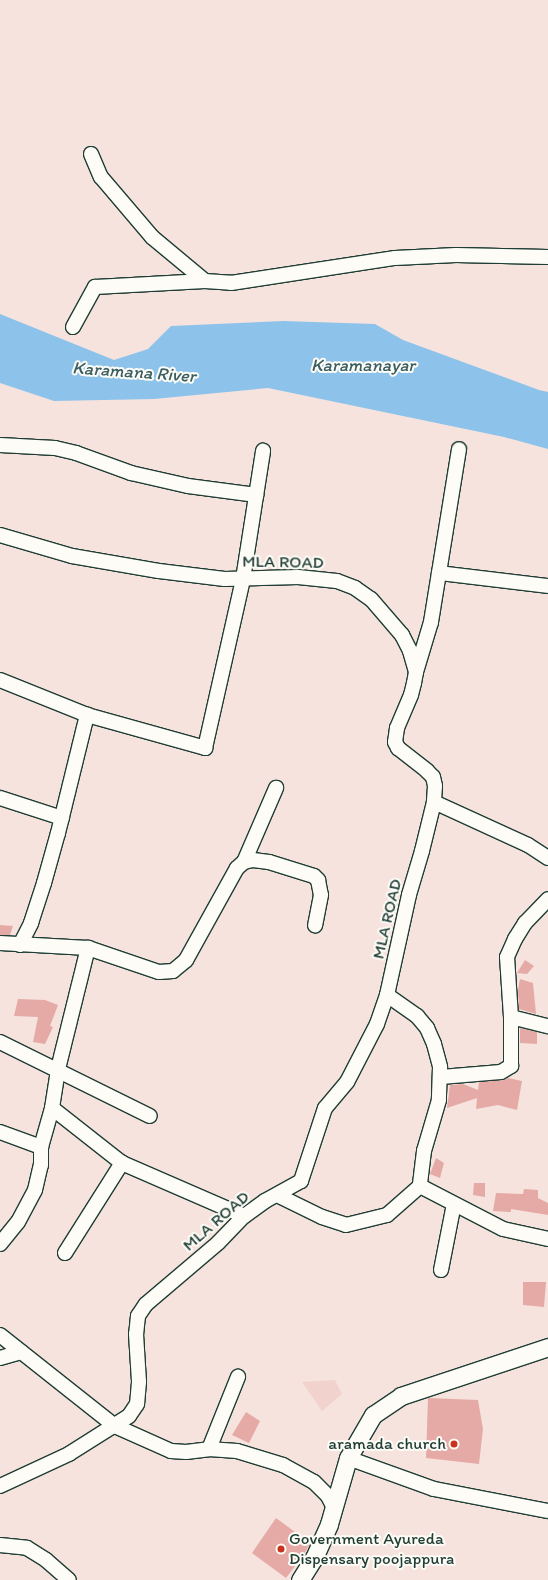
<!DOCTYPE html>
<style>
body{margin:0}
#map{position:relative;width:548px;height:1580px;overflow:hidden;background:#f6e3de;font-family:Itim,sans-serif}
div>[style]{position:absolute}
.built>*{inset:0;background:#f1d2cd}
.water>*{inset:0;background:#8dc3eb}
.building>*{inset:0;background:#e5aaa5}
.roads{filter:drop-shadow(1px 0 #1f3d34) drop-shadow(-1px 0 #1f3d34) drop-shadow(0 1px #1f3d34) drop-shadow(0 -1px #1f3d34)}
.minor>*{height:14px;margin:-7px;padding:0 7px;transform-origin:7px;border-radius:7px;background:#fdfcf7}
.tertiary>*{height:17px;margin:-8.5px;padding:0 8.5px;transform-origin:8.5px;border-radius:8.5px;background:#fdfcf7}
.dots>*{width:11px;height:11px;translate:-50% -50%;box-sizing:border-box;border:2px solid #fdfcf7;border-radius:50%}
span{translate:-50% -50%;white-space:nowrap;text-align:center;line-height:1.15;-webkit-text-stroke:4px #fdfcf7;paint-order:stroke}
.street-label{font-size:17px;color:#1f3d34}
.poi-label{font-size:17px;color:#1f3d34}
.right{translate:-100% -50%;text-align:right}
.left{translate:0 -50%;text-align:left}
.water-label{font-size:18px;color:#3a5e62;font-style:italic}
</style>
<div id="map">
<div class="built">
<div style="clip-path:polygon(335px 1380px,342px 1394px,322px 1411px,302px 1382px)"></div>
</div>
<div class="water">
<div style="clip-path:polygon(0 314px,114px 360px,148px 349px,171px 326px,283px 321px,375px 324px,403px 340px,539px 390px,548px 392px,548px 449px,504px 437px,268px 388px,154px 399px,54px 401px,0 383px)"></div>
</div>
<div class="building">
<div style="clip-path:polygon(0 925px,13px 926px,10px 935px,0 935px)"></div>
<div style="clip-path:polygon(525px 960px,534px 966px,527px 974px,517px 973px)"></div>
<div style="clip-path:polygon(520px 979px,533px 983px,536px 1014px,519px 1009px,518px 990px)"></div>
<div style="clip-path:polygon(18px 999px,45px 1000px,58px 1005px,50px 1026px,53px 1027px,45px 1044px,33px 1042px,38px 1017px,14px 1016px)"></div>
<div style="clip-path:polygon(520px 1028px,537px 1032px,537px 1044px,520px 1043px)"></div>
<div style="clip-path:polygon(508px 1078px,522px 1081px,517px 1110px,498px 1105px,476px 1109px,477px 1098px,447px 1108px,450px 1085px,463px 1084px,478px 1090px,479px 1082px,505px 1080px)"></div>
<div style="clip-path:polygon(436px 1158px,444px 1163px,440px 1178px,430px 1174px)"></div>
<div style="clip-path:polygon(474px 1183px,485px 1183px,485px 1197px,473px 1195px)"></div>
<div style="clip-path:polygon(524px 1189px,538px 1190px,538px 1198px,548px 1203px,548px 1215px,511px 1209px,511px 1212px,493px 1211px,496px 1193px,523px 1194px)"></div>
<div style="clip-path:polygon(523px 1282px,546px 1282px,544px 1307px,523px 1305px)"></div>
<div style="clip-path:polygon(428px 1398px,478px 1400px,483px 1429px,479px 1464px,426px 1458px)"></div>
<div style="clip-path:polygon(246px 1412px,260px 1421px,249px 1443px,232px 1435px)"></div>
<div style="clip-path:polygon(276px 1518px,310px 1543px,305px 1553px,286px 1578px,252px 1553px)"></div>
</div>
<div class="roads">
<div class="minor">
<div style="left:91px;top:154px;width:25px;rotate:67deg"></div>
<div style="left:101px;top:177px;width:79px;rotate:49.6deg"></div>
<div style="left:152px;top:237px;width:69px;rotate:39.7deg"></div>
<div style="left:73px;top:327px;width:46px;rotate:-61.2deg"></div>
<div style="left:95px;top:287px;width:110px;rotate:-3.1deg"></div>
<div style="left:205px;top:281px;width:26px;rotate:4deg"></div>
<div style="left:231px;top:283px;width:166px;rotate:-8.7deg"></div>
<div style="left:395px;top:258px;width:61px;rotate:-2.8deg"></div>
<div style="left:456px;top:255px;width:92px;rotate:1.2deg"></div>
<div style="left:0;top:445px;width:55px;rotate:3.1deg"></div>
<div style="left:55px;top:448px;width:22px;rotate:13deg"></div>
<div style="left:76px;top:453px;width:59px;rotate:20deg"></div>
<div style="left:131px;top:473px;width:58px;rotate:12.8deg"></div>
<div style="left:188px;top:486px;width:69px;rotate:7.5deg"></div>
<div style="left:0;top:535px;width:75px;rotate:16.3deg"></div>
<div style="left:72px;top:556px;width:88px;rotate:9.8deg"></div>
<div style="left:159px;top:571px;width:66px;rotate:6.9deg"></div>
<div style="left:225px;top:579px;width:73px;rotate:-1.6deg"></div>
<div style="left:298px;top:577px;width:39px;rotate:6deg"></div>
<div style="left:337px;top:581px;width:19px;rotate:21deg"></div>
<div style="left:355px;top:588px;width:19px;rotate:35deg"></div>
<div style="left:371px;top:599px;width:48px;rotate:49.3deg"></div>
<div style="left:402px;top:635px;width:18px;rotate:63deg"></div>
<div style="left:410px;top:651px;width:22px;rotate:74deg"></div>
<div style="left:416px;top:672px;width:11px;rotate:100deg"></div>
<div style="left:414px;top:683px;width:12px;rotate:104deg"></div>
<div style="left:411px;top:695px;width:36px;rotate:113deg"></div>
<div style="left:397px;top:728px;width:14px;rotate:98deg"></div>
<div style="left:395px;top:742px;width:7px;rotate:63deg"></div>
<div style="left:398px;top:748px;width:37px;rotate:38deg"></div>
<div style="left:427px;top:771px;width:8px;rotate:45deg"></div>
<div style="left:433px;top:777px;width:9px;rotate:77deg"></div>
<div style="left:435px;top:786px;width:16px;rotate:94deg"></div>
<div style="left:434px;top:802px;width:50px;rotate:103.8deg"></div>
<div style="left:422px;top:851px;width:46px;rotate:106.5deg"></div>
<div style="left:409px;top:895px;width:102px;rotate:102.4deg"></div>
<div style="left:387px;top:995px;width:31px;rotate:109deg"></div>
<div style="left:377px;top:1024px;width:65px;rotate:117.3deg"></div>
<div style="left:347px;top:1082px;width:34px;rotate:130deg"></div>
<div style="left:325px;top:1108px;width:77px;rotate:108.2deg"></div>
<div style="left:301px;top:1181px;width:41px;rotate:150.9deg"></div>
<div style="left:265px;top:1201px;width:26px;rotate:144deg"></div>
<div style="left:244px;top:1216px;width:37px;rotate:134deg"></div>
<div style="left:218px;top:1243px;width:94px;rotate:139.7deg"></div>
<div style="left:146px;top:1304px;width:14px;rotate:124deg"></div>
<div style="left:138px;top:1316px;width:18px;rotate:96deg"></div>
<div style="left:136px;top:1334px;width:48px;rotate:86.4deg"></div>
<div style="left:139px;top:1382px;width:22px;rotate:95deg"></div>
<div style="left:137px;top:1404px;width:14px;rotate:124deg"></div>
<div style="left:129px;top:1416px;width:71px;rotate:147.7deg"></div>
<div style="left:69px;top:1454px;width:76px;rotate:155.1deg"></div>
<div style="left:439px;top:573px;width:110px;rotate:6.8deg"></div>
<div style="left:416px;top:672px;width:52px;rotate:-73.3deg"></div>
<div style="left:431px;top:622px;width:175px;rotate:-80.8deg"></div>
<div style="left:0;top:680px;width:94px;rotate:21.9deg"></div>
<div style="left:87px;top:715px;width:123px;rotate:15.6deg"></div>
<div style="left:205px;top:748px;width:173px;rotate:-77.3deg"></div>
<div style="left:243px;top:579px;width:130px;rotate:-81.1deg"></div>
<div style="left:0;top:798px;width:65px;rotate:17.9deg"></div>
<div style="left:434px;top:802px;width:103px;rotate:24.6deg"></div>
<div style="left:528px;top:845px;width:24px;rotate:33deg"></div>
<div style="left:244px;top:862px;width:81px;rotate:-66.6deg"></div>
<div style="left:0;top:943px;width:88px;rotate:3.3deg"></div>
<div style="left:88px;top:948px;width:75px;rotate:18.7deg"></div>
<div style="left:159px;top:972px;width:14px;rotate:-4deg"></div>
<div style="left:173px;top:971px;width:17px;rotate:-40deg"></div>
<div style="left:186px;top:960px;width:105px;rotate:-61deg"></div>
<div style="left:237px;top:868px;width:9px;rotate:-41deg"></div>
<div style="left:244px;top:862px;width:9px;rotate:-13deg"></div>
<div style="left:253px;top:860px;width:16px;rotate:7deg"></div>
<div style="left:269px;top:862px;width:47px;rotate:17.3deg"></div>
<div style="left:314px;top:876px;width:6px;rotate:45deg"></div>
<div style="left:318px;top:880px;width:15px;rotate:79deg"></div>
<div style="left:321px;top:895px;width:31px;rotate:101deg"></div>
<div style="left:20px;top:945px;width:25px;rotate:-63deg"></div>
<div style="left:31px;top:923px;width:42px;rotate:-72deg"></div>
<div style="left:44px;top:883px;width:52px;rotate:-74.4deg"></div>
<div style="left:58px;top:833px;width:122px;rotate:-76.2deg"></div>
<div style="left:387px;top:995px;width:37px;rotate:35deg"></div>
<div style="left:417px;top:1016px;width:16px;rotate:50deg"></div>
<div style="left:427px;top:1028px;width:17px;rotate:66deg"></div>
<div style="left:434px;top:1044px;width:24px;rotate:75deg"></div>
<div style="left:440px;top:1067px;width:33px;rotate:92deg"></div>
<div style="left:439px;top:1100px;width:53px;rotate:106.4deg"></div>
<div style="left:424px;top:1151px;width:35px;rotate:97deg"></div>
<div style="left:420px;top:1186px;width:93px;rotate:27.4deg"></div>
<div style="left:503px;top:1229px;width:46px;rotate:12.5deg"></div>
<div style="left:511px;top:1017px;width:38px;rotate:14deg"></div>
<div style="left:0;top:1042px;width:167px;rotate:26.3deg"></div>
<div style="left:441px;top:1077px;width:60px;rotate:-4.8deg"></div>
<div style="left:501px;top:1072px;width:12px;rotate:-31deg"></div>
<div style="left:511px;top:1066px;width:49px;rotate:-90deg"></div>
<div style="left:511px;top:1017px;width:60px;rotate:-93.8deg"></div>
<div style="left:507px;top:957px;width:20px;rotate:-66deg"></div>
<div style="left:515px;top:939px;width:19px;rotate:-58deg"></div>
<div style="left:525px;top:923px;width:33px;rotate:-46deg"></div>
<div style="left:52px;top:1108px;width:89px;rotate:38.2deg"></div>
<div style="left:122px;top:1163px;width:133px;rotate:23.5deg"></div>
<div style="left:0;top:1132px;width:44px;rotate:20.1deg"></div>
<div style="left:277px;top:1195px;width:50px;rotate:26.1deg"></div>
<div style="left:322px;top:1217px;width:25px;rotate:18deg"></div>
<div style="left:346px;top:1225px;width:42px;rotate:-13.7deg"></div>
<div style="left:387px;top:1215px;width:44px;rotate:-41.3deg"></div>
<div style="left:0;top:1244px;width:28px;rotate:-51deg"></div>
<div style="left:18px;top:1222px;width:36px;rotate:-62deg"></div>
<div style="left:35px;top:1190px;width:26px;rotate:-77deg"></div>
<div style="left:41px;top:1165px;width:18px;rotate:-90deg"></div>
<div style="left:41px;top:1147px;width:41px;rotate:-74.2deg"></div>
<div style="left:52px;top:1108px;width:39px;rotate:-81deg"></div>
<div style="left:58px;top:1069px;width:125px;rotate:-76.1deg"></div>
<div style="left:65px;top:1253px;width:107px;rotate:-57.7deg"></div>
<div style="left:441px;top:1270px;width:67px;rotate:-78.9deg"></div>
<div style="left:0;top:1335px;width:147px;rotate:38.4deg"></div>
<div style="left:115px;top:1426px;width:61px;rotate:24.1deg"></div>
<div style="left:171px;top:1451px;width:15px;rotate:4deg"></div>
<div style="left:186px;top:1452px;width:23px;rotate:-7deg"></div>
<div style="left:209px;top:1449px;width:28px;rotate:4deg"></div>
<div style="left:237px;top:1451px;width:48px;rotate:16.9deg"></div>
<div style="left:283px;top:1465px;width:35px;rotate:29deg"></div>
<div style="left:314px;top:1482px;width:20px;rotate:45deg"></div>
<div style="left:328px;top:1496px;width:13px;rotate:63deg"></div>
<div style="left:0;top:1358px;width:22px;rotate:-16deg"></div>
<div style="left:209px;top:1449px;width:78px;rotate:-68.1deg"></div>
<div style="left:348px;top:1458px;width:91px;rotate:19.8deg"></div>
<div style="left:434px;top:1489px;width:116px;rotate:10.9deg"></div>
<div style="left:0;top:1545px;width:27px;rotate:6deg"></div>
<div style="left:27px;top:1548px;width:22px;rotate:32deg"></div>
<div style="left:46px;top:1560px;width:30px;rotate:41deg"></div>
</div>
<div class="tertiary">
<div style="left:300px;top:1580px;width:26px;rotate:-58deg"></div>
<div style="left:314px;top:1558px;width:37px;rotate:-66deg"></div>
<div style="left:329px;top:1524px;width:69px;rotate:-73.9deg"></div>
<div style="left:348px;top:1458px;width:50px;rotate:-59.8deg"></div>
<div style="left:373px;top:1415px;width:34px;rotate:-34deg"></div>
<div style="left:401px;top:1396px;width:155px;rotate:-18.4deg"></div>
</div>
</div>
<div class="dots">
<div style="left:454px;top:1444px;background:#c8321e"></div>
<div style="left:281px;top:1549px;background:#c8321e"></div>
</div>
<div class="street-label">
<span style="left:283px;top:562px;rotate:1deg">MLA ROAD</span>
<span style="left:387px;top:919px;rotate:-77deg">MLA ROAD</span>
<span style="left:216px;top:1221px;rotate:-41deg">MLA ROAD</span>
</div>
<div class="poi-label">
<span class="right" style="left:446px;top:1444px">aramada church</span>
<span class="left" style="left:289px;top:1549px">Government Ayureda<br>Dispensary poojappura</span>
</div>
<div class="water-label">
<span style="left:363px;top:365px">Karamanayar</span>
<span style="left:134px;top:372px;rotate:4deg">Karamana River</span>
</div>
</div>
